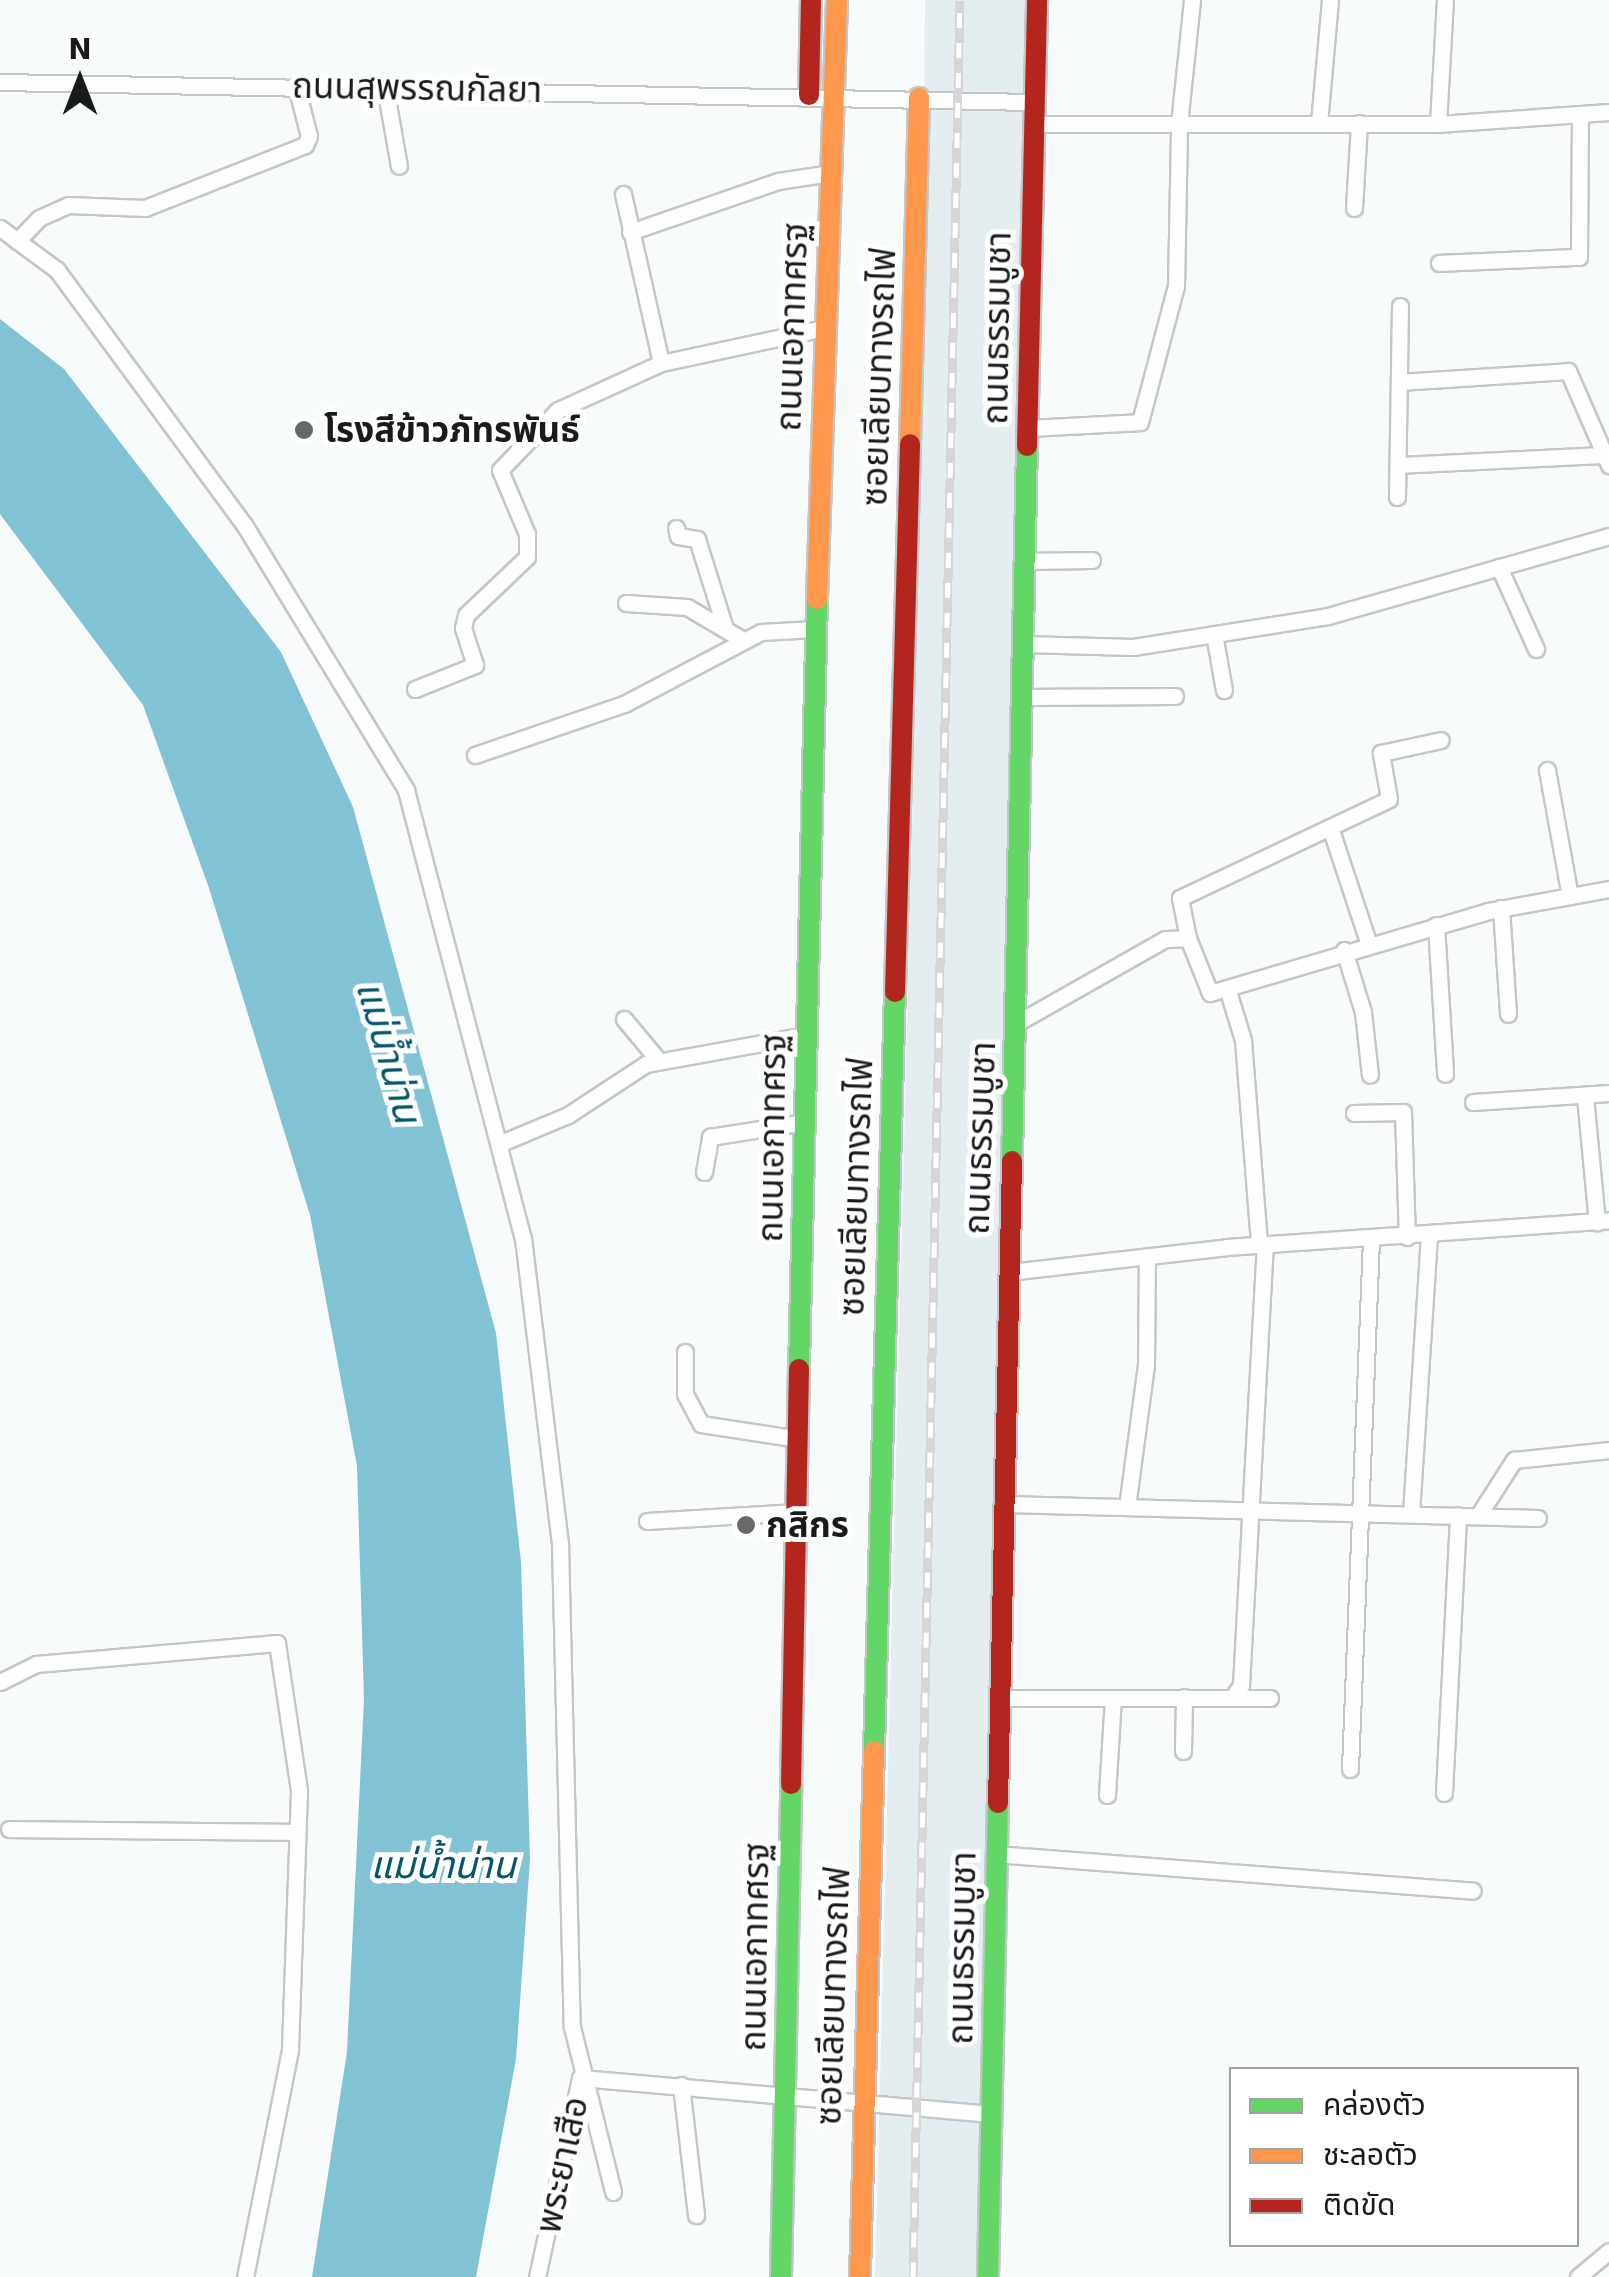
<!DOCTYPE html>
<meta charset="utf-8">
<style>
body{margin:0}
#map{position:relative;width:1609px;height:2277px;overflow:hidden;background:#f7fbfb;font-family:"DejaVu Sans","Noto Sans Thai",sans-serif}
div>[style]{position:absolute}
.built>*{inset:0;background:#e4eef1}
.water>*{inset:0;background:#81c2d4}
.roads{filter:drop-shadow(2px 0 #c4c7c7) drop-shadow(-2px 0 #c4c7c7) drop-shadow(0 2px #c4c7c7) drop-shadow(0 -2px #c4c7c7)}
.street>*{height:15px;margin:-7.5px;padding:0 7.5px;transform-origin:7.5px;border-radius:7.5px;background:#fefefe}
.fast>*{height:20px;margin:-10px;padding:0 10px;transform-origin:10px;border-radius:10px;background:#63d668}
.slow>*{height:20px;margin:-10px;padding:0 10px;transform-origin:10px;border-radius:10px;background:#ff974d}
.jam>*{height:20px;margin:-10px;padding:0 10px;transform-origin:10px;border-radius:10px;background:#b3261e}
.rail>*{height:9px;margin-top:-4.5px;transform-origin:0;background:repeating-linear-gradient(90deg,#fff 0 15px,#d6d6d6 0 30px);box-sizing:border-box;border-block:2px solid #d6d6d6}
.dots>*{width:28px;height:28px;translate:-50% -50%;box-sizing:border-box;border:5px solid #fff;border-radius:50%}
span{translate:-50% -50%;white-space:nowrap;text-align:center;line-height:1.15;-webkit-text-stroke:10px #fff;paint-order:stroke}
.street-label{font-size:35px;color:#181a1b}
.poi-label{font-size:35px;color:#181a1b;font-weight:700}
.left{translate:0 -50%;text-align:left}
.water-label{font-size:38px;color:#045769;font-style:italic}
.legend{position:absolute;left:1229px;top:2067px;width:350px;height:180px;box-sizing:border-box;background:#fff;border:2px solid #a3a3a4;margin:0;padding:12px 18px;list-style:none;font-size:30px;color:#181a1b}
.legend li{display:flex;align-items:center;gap:20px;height:50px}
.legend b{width:50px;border:2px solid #a3a3a4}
.north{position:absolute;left:30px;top:30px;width:100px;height:100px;-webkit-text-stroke:8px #fff;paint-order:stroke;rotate:0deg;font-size:28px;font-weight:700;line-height:40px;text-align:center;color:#181a1b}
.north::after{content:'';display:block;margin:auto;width:35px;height:45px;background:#181a1b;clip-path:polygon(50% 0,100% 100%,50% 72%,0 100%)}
</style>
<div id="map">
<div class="built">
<div style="clip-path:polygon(925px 0,1027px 0,977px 2277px,875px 2277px,922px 444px)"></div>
</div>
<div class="water">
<div style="clip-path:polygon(0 319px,64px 369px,281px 652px,353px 807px,496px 1333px,521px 1562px,530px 1859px,516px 2059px,476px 2277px,312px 2277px,347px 2052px,364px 1699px,357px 1466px,310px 1215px,209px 888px,143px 705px,0 514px)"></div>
</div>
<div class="roads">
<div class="street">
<div style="left:0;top:82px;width:1034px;rotate:1.11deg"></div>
<div style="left:385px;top:87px;width:80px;rotate:80deg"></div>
<div style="left:1319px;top:123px;width:123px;rotate:-84.9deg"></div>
<div style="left:1034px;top:124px;width:404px"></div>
<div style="left:1438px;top:124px;width:171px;rotate:-4deg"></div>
<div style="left:1438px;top:124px;width:124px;rotate:-86.8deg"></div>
<div style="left:623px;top:194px;width:173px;rotate:77.3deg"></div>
<div style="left:1354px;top:208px;width:85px;rotate:-86.6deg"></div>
<div style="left:0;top:228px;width:71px;rotate:36.4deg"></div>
<div style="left:57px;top:270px;width:318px;rotate:53.7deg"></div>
<div style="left:245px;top:526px;width:309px;rotate:58.6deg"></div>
<div style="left:406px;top:790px;width:463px;rotate:75.4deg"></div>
<div style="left:523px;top:1238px;width:310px;rotate:83.1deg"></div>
<div style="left:560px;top:1546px;width:481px;rotate:88.6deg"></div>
<div style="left:572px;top:2027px;width:170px;rotate:76deg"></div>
<div style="left:630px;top:232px;width:157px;rotate:-19deg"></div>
<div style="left:778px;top:181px;width:54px;rotate:-8.6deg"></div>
<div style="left:17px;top:241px;width:32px;rotate:-46deg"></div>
<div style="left:39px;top:218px;width:32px;rotate:-24deg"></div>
<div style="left:68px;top:205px;width:77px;rotate:2.2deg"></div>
<div style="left:145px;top:208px;width:172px;rotate:-21.5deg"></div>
<div style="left:305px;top:145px;width:10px;rotate:-66deg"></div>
<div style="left:309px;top:136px;width:52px;rotate:-104.6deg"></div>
<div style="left:1439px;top:263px;width:140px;rotate:-2.5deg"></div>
<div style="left:1579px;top:257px;width:143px;rotate:-89.6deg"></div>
<div style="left:1399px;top:382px;width:169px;rotate:-3.7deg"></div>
<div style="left:1568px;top:371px;width:103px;rotate:66.4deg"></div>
<div style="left:1027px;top:428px;width:113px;rotate:-3deg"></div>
<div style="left:1140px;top:422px;width:141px;rotate:-75.2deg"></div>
<div style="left:1176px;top:286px;width:162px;rotate:-88.9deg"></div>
<div style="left:1179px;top:124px;width:125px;rotate:-84deg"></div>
<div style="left:1398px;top:465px;width:207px;rotate:-2.8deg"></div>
<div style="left:1397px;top:497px;width:191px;rotate:-89.1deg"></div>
<div style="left:676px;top:528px;width:8px;rotate:76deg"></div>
<div style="left:678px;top:536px;width:19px;rotate:9deg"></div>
<div style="left:697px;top:539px;width:90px;rotate:72.6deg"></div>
<div style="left:1025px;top:561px;width:67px;rotate:-0.9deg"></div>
<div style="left:1499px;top:567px;width:90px;rotate:65.7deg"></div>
<div style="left:626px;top:603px;width:61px;rotate:3.8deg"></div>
<div style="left:687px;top:607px;width:65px;rotate:30.5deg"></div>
<div style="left:1214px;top:634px;width:57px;rotate:79.9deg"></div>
<div style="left:1023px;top:644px;width:110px;rotate:1.6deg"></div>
<div style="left:1133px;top:647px;width:197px;rotate:-9deg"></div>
<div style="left:1328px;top:616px;width:292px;rotate:-15.9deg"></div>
<div style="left:415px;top:689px;width:65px;rotate:-21.8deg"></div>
<div style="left:475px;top:665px;width:39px;rotate:-108deg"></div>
<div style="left:463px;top:628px;width:13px;rotate:-77deg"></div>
<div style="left:466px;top:615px;width:84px;rotate:-43.6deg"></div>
<div style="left:527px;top:557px;width:23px;rotate:-90deg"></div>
<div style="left:527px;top:534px;width:69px;rotate:-112.9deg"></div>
<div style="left:500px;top:470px;width:83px;rotate:-46deg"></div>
<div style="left:558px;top:410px;width:113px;rotate:-24.5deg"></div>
<div style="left:661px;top:363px;width:167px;rotate:-12.1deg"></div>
<div style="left:1022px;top:697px;width:153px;rotate:-0.4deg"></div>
<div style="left:475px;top:755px;width:157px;rotate:-18.9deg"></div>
<div style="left:624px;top:704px;width:155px;rotate:-27.7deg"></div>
<div style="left:761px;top:632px;width:54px;rotate:-3.2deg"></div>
<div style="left:1547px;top:770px;width:128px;rotate:79.7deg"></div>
<div style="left:1330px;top:827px;width:121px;rotate:71.7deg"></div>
<div style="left:1501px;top:908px;width:106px;rotate:86.2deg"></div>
<div style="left:1436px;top:925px;width:149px;rotate:86.5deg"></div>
<div style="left:1188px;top:938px;width:41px;rotate:-101.3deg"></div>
<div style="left:1180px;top:898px;width:231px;rotate:-25.3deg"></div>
<div style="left:1389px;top:799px;width:47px;rotate:-99.9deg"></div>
<div style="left:1381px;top:753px;width:61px;rotate:-12.2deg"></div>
<div style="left:1344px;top:950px;width:65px;rotate:73deg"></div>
<div style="left:1363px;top:1012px;width:63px;rotate:83.7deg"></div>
<div style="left:1227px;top:988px;width:54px;rotate:72.9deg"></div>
<div style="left:1243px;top:1040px;width:206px;rotate:85.5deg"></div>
<div style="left:624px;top:1019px;width:55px;rotate:50.2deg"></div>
<div style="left:1015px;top:1024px;width:172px;rotate:-29.5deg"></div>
<div style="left:1165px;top:939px;width:23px;rotate:-2deg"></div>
<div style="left:1188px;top:938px;width:59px;rotate:68.2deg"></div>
<div style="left:1210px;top:993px;width:290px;rotate:-16.4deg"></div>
<div style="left:1488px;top:911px;width:123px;rotate:-10.3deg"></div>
<div style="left:1585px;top:1096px;width:127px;rotate:84.6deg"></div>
<div style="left:1473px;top:1102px;width:136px;rotate:-3.8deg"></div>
<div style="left:1354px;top:1113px;width:49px;rotate:-1.2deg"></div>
<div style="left:1403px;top:1112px;width:125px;rotate:88.2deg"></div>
<div style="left:501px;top:1143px;width:73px;rotate:-22.7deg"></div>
<div style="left:568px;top:1115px;width:93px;rotate:-33.2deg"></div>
<div style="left:646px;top:1064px;width:163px;rotate:-10.3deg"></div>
<div style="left:704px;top:1172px;width:36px;rotate:-80deg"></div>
<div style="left:710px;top:1137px;width:96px;rotate:-9deg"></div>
<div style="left:1009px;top:1272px;width:219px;rotate:-6.5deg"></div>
<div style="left:1227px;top:1247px;width:383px;rotate:-4deg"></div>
<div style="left:685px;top:1352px;width:42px;rotate:90deg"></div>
<div style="left:685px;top:1394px;width:34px;rotate:62deg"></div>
<div style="left:701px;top:1424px;width:99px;rotate:8.7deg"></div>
<div style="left:1005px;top:1504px;width:533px;rotate:1.5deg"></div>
<div style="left:1127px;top:1507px;width:143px;rotate:-82.4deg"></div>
<div style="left:1146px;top:1365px;width:105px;rotate:-89.5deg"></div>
<div style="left:1411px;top:1514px;width:279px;rotate:-86.3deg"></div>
<div style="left:1478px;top:1516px;width:67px;rotate:-57.3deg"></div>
<div style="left:1514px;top:1460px;width:96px;rotate:-6deg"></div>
<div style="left:647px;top:1521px;width:150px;rotate:-3.4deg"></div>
<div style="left:0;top:1682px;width:40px;rotate:-26.6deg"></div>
<div style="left:36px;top:1664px;width:242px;rotate:-5deg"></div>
<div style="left:277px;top:1643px;width:150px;rotate:81.5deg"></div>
<div style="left:299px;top:1791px;width:259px;rotate:92deg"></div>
<div style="left:290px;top:2050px;width:231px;rotate:101.2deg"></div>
<div style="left:1000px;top:1698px;width:113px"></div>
<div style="left:1232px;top:1698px;width:38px"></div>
<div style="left:1183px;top:1751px;width:54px;rotate:-88.9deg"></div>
<div style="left:1350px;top:1769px;width:530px;rotate:-87.73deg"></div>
<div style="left:1444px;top:1793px;width:278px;rotate:-87.1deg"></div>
<div style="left:1107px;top:1795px;width:97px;rotate:-86.5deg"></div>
<div style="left:1113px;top:1698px;width:119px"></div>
<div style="left:1232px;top:1698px;width:16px;rotate:-55deg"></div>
<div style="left:1241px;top:1685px;width:441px;rotate:-86.9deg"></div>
<div style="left:9px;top:1829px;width:288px;rotate:0.6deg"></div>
<div style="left:996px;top:1854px;width:478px;rotate:4.4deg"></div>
<div style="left:681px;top:2085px;width:131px;rotate:83.4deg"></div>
<div style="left:537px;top:2277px;width:204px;rotate:-77.8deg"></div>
<div style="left:580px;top:2078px;width:414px;rotate:5deg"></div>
<div style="left:1578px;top:2277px;width:40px;rotate:-40deg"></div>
</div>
<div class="fast">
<div style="left:1012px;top:1161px;width:715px;rotate:-88.8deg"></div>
<div style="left:799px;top:1369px;width:770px;rotate:-88.66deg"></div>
<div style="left:874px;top:1751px;width:759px;rotate:-88.42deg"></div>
<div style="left:781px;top:2277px;width:493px;rotate:-88.8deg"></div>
<div style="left:988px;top:2277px;width:474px;rotate:-88.8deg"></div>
</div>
<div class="slow">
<div style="left:910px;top:444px;width:346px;rotate:-88.5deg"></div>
<div style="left:817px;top:599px;width:599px;rotate:-88.09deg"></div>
<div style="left:860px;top:2277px;width:526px;rotate:-88.48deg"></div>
</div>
<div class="jam">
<div style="left:809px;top:95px;width:95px;rotate:-88.8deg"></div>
<div style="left:1027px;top:446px;width:446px;rotate:-88.7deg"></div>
<div style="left:895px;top:992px;width:548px;rotate:-88.43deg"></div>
<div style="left:791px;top:1784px;width:415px;rotate:-88.9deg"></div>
<div style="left:998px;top:1803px;width:642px;rotate:-88.75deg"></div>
</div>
</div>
<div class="rail">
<div style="left:913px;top:2277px;width:2277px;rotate:-88.82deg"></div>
</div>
<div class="dots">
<div style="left:304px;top:430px;background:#666969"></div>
<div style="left:746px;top:1525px;background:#666969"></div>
</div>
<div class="street-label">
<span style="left:417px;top:88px;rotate:1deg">ถนนสุพรรณกัลยา</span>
<span style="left:792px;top:327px;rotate:-88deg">ถนนเอกาทศรฐ</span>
<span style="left:997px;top:328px;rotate:-89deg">ถนนธรรมบูชา</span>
<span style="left:879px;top:377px;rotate:-88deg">ซอยเลียบทางรถไฟ</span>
<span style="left:772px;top:1138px;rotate:-89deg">ถนนเอกาทศรฐ</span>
<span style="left:980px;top:1138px;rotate:-88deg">ถนนธรรมบูชา</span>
<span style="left:856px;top:1187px;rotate:-88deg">ซอยเลียบทางรถไฟ</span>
<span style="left:755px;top:1947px;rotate:-89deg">ถนนเอกาทศรฐ</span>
<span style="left:962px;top:1948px;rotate:-89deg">ถนนธรรมบูชา</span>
<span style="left:833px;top:1996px;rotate:-88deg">ซอยเลียบทางรถไฟ</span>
<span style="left:562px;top:2165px;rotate:-78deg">พระยาเสือ</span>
</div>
<div class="poi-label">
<span class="left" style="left:324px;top:430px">โรงสีข้าวภัทรพันธ์</span>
<span class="left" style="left:766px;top:1525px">กสิกร</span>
</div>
<div class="water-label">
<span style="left:388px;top:1052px;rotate:74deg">แม่น้ำน่าน</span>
<span style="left:443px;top:1866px">แม่น้ำน่าน</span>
</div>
<ul class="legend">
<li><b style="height:12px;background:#63d668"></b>คล่องตัว</li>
<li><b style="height:12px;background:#ff974d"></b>ชะลอตัว</li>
<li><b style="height:12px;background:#b3261e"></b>ติดขัด</li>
</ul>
<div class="north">N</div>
</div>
